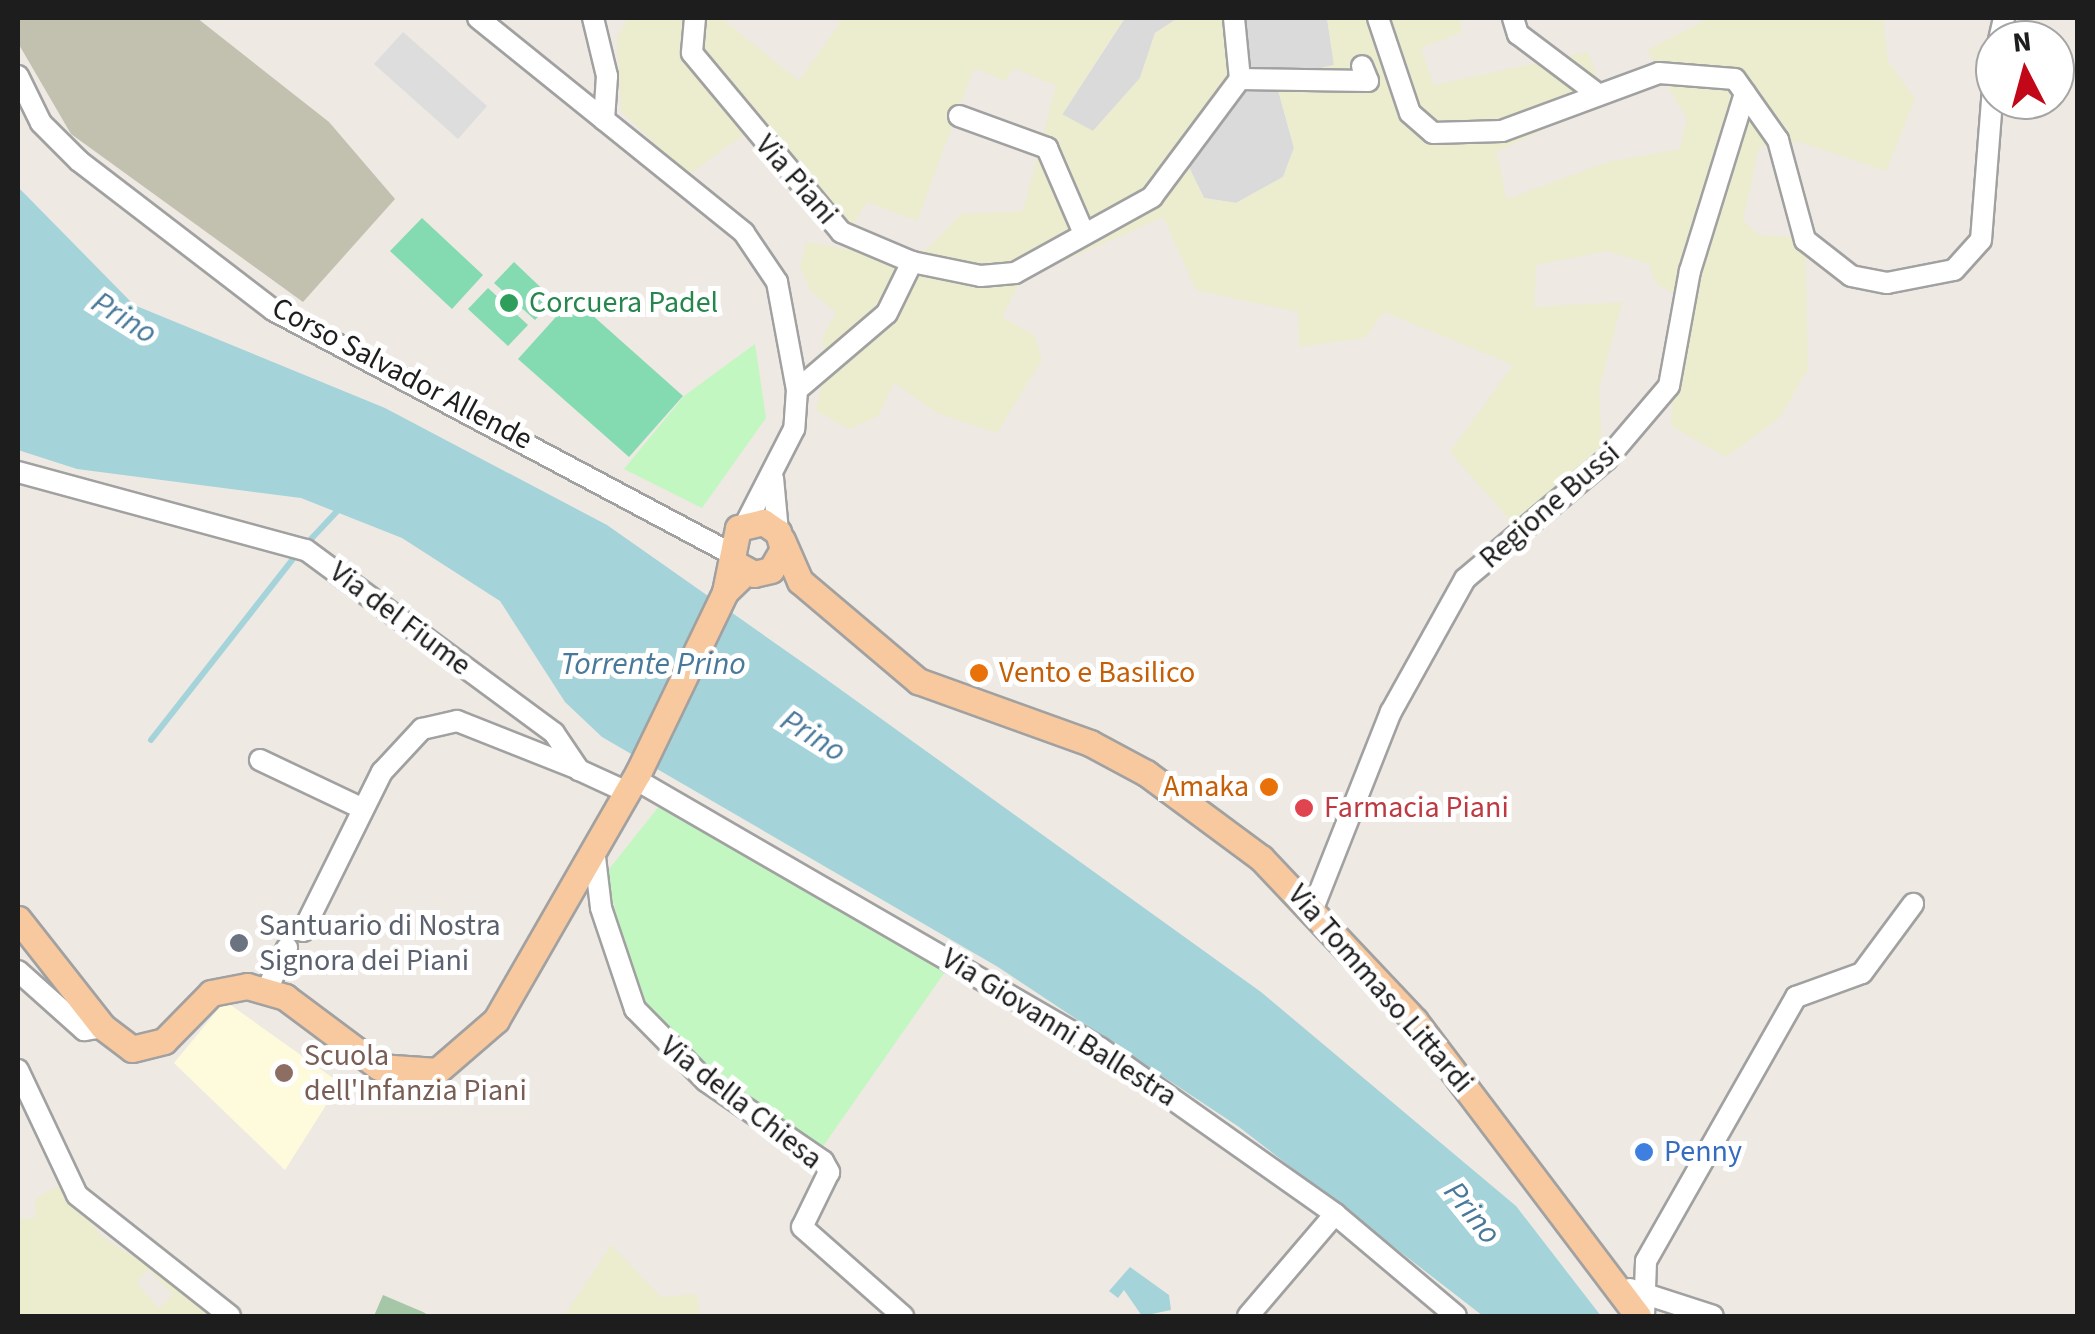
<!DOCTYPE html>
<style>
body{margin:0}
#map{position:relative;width:2095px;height:1334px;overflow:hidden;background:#eee9e3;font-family:"Source Sans 3",sans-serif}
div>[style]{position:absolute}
.residential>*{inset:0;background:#dbdada}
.education>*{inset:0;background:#fefbdd}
.construction>*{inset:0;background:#c2c0af}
.farmland>*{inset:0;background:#ececcf}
.cemetery>*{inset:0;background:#a5c6a7}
.park>*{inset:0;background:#c2f7c1}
.pitch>*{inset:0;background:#84dab1}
.parking>*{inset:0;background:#ddd}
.water>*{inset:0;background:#a5d3da}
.stream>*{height:6px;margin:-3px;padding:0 3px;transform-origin:3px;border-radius:3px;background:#a5d3da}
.roads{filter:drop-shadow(2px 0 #a1a1a1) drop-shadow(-2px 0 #a1a1a1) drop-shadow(0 2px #a1a1a1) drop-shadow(0 -2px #a1a1a1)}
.minor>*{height:20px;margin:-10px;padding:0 10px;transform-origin:10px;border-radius:10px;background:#fff}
.major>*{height:25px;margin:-12.5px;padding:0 12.5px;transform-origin:12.5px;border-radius:12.5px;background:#f8c99e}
.dots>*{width:28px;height:28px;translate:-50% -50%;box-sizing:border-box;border:5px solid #fff;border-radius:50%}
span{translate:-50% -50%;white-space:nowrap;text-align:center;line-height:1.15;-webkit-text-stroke:10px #fff;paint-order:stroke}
.street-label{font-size:30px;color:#1d1d1d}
.leisure-label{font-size:30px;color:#27864d}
.left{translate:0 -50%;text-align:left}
.food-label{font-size:30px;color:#c56008}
.right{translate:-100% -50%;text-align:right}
.health-label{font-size:30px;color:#be3a42}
.worship-label{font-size:30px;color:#5b616d}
.education-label{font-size:30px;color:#785e54}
.shop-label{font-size:30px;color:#366cbe}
.water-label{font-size:32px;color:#48789a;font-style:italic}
.frame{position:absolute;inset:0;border:20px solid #1d1d1d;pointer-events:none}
.north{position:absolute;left:1975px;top:20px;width:100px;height:100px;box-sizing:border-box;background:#fff;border:2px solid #a5a5a5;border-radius:50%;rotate:354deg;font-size:28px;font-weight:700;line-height:40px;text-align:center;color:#1d1d1d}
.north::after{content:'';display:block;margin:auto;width:35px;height:45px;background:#c20818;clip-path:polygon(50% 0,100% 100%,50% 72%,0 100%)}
</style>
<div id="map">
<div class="residential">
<div style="clip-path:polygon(1125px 18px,1178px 18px,1155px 33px,1140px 78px,1093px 131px,1062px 115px)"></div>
<div style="clip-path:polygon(1225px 18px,1327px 18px,1334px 65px,1275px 79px,1294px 148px,1283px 177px,1236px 203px,1204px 198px,1185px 159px)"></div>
</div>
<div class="education">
<div style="clip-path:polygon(225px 1001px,340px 1083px,285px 1170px,174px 1063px)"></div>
</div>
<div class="construction">
<div style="clip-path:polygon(18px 18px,197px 18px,329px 122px,395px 199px,303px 302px,71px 134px,18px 43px)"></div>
</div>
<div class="farmland">
<div style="clip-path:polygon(628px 18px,721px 18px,799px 81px,843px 18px,1125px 18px,1062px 114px,1093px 131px,1140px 78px,1155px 33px,1178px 18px,1225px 18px,1238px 73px,1185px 159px,1204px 198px,1236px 203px,1283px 177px,1294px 148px,1275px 79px,1334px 65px,1327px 18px,1460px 18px,1462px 32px,1421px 48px,1434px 85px,1588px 52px,1605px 100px,1496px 152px,1507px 199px,1607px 162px,1680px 149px,1687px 119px,1647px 50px,1709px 18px,1883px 18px,1888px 61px,1915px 99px,1886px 171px,1800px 142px,1759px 147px,1743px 221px,1759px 235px,1805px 238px,1808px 369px,1780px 417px,1726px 457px,1671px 426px,1678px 295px,1656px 284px,1649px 264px,1607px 251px,1536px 265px,1534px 307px,1622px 302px,1599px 390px,1603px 463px,1515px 526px,1450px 452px,1513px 365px,1384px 312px,1365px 338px,1299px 347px,1298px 312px,1196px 290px,1163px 217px,1021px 280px,1002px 317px,1035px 336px,1042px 359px,997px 433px,937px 413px,894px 383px,878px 416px,849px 429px,816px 411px,827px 362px,822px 339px,836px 312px,811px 292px,800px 267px,806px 242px,894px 258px,926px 250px,961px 214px,1023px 211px,1056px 86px,1014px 68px,1005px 81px,974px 68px,917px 221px,867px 202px,848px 233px,812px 212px,743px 135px,688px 175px,621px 111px,617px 38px)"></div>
<div style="clip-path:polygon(evenodd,60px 1185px,102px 1237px,178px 1284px,209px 1316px,18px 1316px,18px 1220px,36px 1217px,35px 1199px,60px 1185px,149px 1269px,173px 1295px,159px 1309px,136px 1282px,149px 1269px)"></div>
<div style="clip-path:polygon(611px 1245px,661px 1297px,697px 1294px,700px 1316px,564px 1316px)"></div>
</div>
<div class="cemetery">
<div style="clip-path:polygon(383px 1295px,423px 1312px,430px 1316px,374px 1316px)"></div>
</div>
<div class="park">
<div style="clip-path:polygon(755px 344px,766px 418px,702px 508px,624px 469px,684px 396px)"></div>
<div style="clip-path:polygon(660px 805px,947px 969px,819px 1152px,729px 1095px,639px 1007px,606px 873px)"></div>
</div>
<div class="pitch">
<div style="clip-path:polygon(422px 218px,483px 275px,452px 309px,390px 251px)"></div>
<div style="clip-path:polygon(514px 262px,554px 300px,535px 320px,494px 283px)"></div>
<div style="clip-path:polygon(488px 288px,528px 325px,508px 346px,468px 309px)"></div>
<div style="clip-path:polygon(573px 298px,683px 396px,629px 457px,518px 359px)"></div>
</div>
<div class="parking">
<div style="clip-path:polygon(403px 32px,487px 106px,458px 139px,374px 64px)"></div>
</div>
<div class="water">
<div style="clip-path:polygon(18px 187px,134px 305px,385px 408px,607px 525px,819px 674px,1261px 992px,1516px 1206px,1601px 1316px,1483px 1316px,1239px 1127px,998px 967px,602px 737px,565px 702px,500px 601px,402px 538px,301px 498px,77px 469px,18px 450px)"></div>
<div style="clip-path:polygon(1130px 1267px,1169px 1295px,1171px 1310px,1142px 1316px,1124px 1290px,1118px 1298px,1109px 1291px)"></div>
</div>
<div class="stream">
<div style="left:311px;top:539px;width:44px;rotate:-46.8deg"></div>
<div style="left:151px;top:740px;width:230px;rotate:-51.9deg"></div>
</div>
<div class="roads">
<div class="minor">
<div style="left:478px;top:18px;width:342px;rotate:38.9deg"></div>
<div style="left:744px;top:233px;width:59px;rotate:56deg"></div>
<div style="left:777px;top:282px;width:110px;rotate:79.5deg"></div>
<div style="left:797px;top:390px;width:39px;rotate:94deg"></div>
<div style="left:794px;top:429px;width:106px;rotate:117.1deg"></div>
<div style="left:593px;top:18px;width:60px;rotate:76.4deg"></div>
<div style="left:607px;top:76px;width:44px;rotate:93.9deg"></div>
<div style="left:695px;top:18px;width:35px;rotate:95deg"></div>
<div style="left:692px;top:53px;width:233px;rotate:50.2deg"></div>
<div style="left:841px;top:232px;width:77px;rotate:22.9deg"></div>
<div style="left:912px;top:262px;width:70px;rotate:11.5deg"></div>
<div style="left:981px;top:276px;width:34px;rotate:-5deg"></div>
<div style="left:1015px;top:273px;width:157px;rotate:-29deg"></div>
<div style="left:1152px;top:197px;width:147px;rotate:-53.3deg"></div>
<div style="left:1240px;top:79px;width:128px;rotate:0.9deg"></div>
<div style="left:1368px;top:81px;width:16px;rotate:-112deg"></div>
<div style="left:1234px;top:18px;width:61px;rotate:84.4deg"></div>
<div style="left:1378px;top:18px;width:100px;rotate:71.4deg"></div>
<div style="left:1410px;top:113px;width:30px;rotate:41deg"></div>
<div style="left:1433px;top:133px;width:69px;rotate:-1.7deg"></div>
<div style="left:1502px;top:131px;width:167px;rotate:-20.3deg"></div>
<div style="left:1659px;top:73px;width:76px;rotate:4.5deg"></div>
<div style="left:1735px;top:79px;width:75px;rotate:54.8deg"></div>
<div style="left:1778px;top:140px;width:104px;rotate:74.9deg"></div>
<div style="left:1805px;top:240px;width:58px;rotate:38deg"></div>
<div style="left:1851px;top:276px;width:37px;rotate:11deg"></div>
<div style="left:1887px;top:283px;width:68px;rotate:-11deg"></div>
<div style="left:1954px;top:270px;width:40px;rotate:-48deg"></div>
<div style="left:1981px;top:240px;width:177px;rotate:-85.5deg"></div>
<div style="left:1513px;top:18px;width:17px;rotate:73deg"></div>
<div style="left:1518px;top:34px;width:96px;rotate:37deg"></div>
<div style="left:1999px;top:40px;width:23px;rotate:-77deg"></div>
<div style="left:18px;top:76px;width:52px;rotate:63.9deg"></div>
<div style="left:41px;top:123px;width:54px;rotate:45deg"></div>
<div style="left:79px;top:161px;width:245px;rotate:37.5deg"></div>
<div style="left:273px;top:310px;width:518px;rotate:28deg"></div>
<div style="left:959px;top:116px;width:94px;rotate:20deg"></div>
<div style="left:1047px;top:148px;width:90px;rotate:66.6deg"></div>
<div style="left:797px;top:390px;width:118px;rotate:-40.5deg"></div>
<div style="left:887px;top:313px;width:57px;rotate:-63.9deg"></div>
<div style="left:18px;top:472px;width:298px;rotate:15.2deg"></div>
<div style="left:306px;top:550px;width:308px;rotate:36.4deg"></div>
<div style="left:554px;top:733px;width:45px;rotate:56deg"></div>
<div style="left:579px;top:770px;width:53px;rotate:24.6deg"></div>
<div style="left:773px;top:478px;width:54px;rotate:84.7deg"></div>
<div style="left:260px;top:760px;width:112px;rotate:25.4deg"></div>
<div style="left:635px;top:779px;width:537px;rotate:30.05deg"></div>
<div style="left:1100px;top:1048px;width:288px;rotate:35.2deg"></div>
<div style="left:1335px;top:1214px;width:158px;rotate:40.1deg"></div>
<div style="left:594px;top:849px;width:59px;rotate:83.2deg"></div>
<div style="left:601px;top:908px;width:107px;rotate:71.4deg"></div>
<div style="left:635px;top:1009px;width:101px;rotate:45.4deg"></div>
<div style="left:706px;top:1081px;width:142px;rotate:34.4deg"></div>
<div style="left:823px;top:1161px;width:13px;rotate:61deg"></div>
<div style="left:829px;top:1172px;width:61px;rotate:116.1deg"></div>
<div style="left:802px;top:1227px;width:135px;rotate:41.4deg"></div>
<div style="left:1314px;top:906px;width:209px;rotate:-68.4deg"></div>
<div style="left:1391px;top:712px;width:152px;rotate:-60.9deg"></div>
<div style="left:1465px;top:579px;width:185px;rotate:-40.2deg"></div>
<div style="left:1606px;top:460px;width:97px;rotate:-49.6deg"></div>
<div style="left:1669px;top:386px;width:117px;rotate:-79.7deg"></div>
<div style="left:1690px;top:271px;width:186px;rotate:-72.8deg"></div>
<div style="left:303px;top:931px;width:178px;rotate:-63.6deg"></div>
<div style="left:382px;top:772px;width:59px;rotate:-47.1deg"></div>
<div style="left:422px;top:729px;width:36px;rotate:-13deg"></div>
<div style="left:457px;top:721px;width:130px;rotate:21.6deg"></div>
<div style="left:18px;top:971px;width:89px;rotate:41.8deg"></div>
<div style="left:84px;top:1030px;width:19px;rotate:-9deg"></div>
<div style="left:267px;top:989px;width:46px;rotate:-64deg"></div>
<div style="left:18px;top:1070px;width:138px;rotate:64.7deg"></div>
<div style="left:77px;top:1195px;width:195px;rotate:38.3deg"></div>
<div style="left:1630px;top:1289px;width:87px;rotate:18deg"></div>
<div style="left:1248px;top:1316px;width:134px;rotate:-49.5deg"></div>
<div style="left:1644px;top:1316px;width:55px;rotate:-87.9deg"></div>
<div style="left:1646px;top:1261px;width:304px;rotate:-60.4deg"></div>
<div style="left:1796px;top:997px;width:70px;rotate:-20deg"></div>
<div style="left:1862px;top:973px;width:86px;rotate:-53.5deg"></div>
</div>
<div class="major">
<div style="left:782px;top:540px;width:45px;rotate:66.3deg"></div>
<div style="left:800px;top:581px;width:155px;rotate:40.3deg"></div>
<div style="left:918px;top:681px;width:183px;rotate:19.8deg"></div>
<div style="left:1090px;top:743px;width:64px;rotate:28.2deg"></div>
<div style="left:1146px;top:773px;width:143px;rotate:36.5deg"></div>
<div style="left:1261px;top:858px;width:224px;rotate:46.6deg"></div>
<div style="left:1415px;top:1021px;width:370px;rotate:52.9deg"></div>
<div style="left:725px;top:592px;width:65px;rotate:-78.5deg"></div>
<div style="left:738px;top:528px;width:26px;rotate:-13deg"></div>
<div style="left:763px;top:522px;width:18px;rotate:34deg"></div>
<div style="left:778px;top:532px;width:18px;rotate:74deg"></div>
<div style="left:783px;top:549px;width:24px;rotate:120deg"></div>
<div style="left:771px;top:570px;width:17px;rotate:167deg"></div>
<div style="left:754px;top:574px;width:21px;rotate:-151deg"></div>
<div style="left:18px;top:919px;width:137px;rotate:51.8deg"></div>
<div style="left:103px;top:1027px;width:36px;rotate:37deg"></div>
<div style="left:132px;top:1049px;width:33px;rotate:-14deg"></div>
<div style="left:164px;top:1041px;width:67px;rotate:-45.6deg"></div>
<div style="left:211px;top:993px;width:37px;rotate:-11deg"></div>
<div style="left:247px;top:986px;width:40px;rotate:16deg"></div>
<div style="left:285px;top:997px;width:117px;rotate:36.7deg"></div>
<div style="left:379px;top:1067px;width:58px;rotate:3.9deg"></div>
<div style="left:437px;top:1071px;width:78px;rotate:-40.8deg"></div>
<div style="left:496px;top:1020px;width:285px;rotate:-60.1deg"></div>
<div style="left:638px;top:773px;width:201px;rotate:-64.3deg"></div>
<div style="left:725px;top:592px;width:29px;rotate:-44deg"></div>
</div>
</div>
<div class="dots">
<div style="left:509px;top:303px;background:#2e9e5b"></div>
<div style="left:979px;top:673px;background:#e8710a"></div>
<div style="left:1269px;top:787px;background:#e8710a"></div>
<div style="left:1304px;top:808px;background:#e0444e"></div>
<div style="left:239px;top:943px;background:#6b7280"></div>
<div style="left:284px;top:1073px;background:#8d6e63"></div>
<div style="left:1644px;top:1152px;background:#3f7fe0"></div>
</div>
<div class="street-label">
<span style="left:796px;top:180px;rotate:49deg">Via Piani</span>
<span style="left:402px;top:374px;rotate:28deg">Corso Salvador Allende</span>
<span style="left:1550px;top:506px;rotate:-41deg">Regione Bussi</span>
<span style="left:400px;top:619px;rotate:37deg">Via del Fiume</span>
<span style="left:1380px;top:989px;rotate:49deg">Via Tommaso Littardi</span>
<span style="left:1059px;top:1028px;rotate:32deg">Via Giovanni Ballestra</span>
<span style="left:741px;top:1103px;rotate:38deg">Via della Chiesa</span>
</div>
<div class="leisure-label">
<span class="left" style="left:529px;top:303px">Corcuera Padel</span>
</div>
<div class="food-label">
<span class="left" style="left:999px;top:673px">Vento e Basilico</span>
<span class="right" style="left:1249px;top:787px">Amaka</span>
</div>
<div class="health-label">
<span class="left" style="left:1324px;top:808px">Farmacia Piani</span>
</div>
<div class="worship-label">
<span class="left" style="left:259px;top:943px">Santuario di Nostra<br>Signora dei Piani</span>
</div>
<div class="education-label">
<span class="left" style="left:304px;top:1073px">Scuola<br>dell'Infanzia Piani</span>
</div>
<div class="shop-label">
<span class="left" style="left:1664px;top:1152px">Penny</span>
</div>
<div class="water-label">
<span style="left:124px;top:318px;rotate:32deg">Prino</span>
<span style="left:653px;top:664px">Torrente Prino</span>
<span style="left:813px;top:736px;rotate:32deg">Prino</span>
<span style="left:1472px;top:1213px;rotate:51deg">Prino</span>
</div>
<div class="frame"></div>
<div class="north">N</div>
</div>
